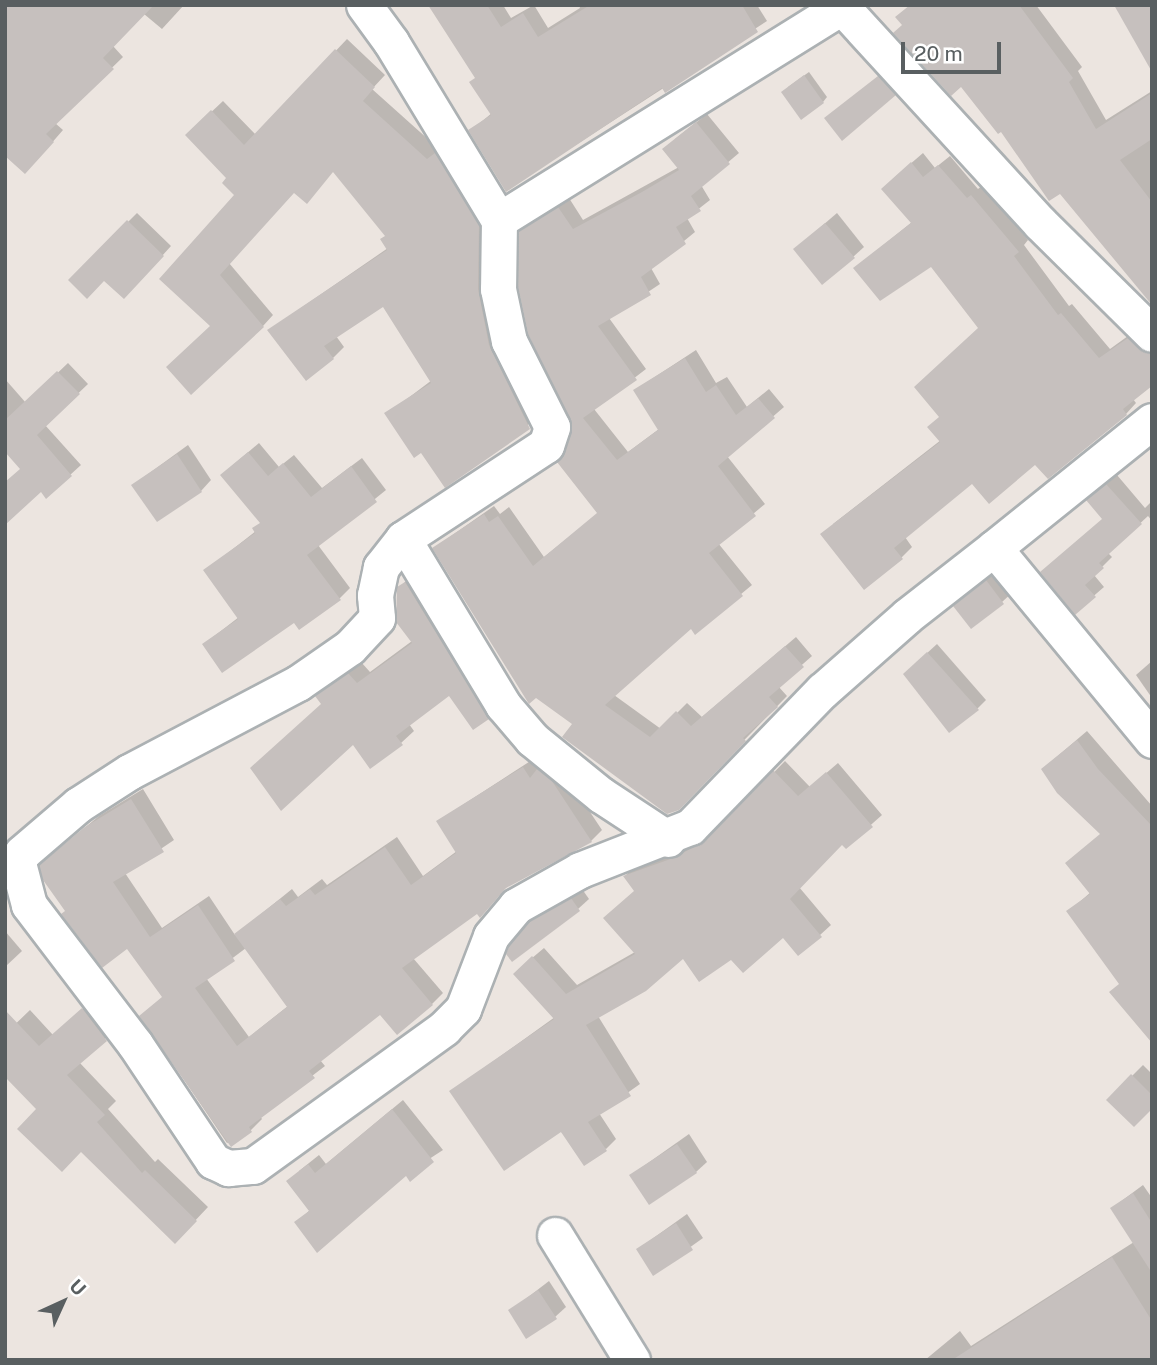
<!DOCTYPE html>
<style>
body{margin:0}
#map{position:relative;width:1157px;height:1365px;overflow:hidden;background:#ece5e0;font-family:"Public Sans",sans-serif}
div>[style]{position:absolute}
.shadow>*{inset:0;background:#0003}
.building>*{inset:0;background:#c6c0be}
.roads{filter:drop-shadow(2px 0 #acb1b3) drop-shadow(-2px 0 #acb1b3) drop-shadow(0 2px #acb1b3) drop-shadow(0 -2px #acb1b3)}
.minor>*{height:35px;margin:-17.5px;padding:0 17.5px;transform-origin:17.5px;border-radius:17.5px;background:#fff}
span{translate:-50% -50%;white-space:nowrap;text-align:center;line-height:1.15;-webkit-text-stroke:7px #fff;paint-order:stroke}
.frame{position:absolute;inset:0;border:7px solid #595f61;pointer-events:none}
.north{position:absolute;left:28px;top:1267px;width:70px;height:70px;-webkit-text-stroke:5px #fff;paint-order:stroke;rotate:45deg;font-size:19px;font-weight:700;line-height:28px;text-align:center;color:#595f61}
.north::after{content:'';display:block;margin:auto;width:24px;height:32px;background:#595f61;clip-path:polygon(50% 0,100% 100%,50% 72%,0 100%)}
.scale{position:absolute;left:901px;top:42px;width:100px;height:32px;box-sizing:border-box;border:4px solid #595f61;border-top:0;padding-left:9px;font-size:21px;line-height:24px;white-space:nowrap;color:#595f61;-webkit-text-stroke:5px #fff;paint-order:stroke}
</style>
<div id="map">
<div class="shadow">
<div style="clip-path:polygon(5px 5px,184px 5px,162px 29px,144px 14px,113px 46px,123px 57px,55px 123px,63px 130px,36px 161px)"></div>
<div style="clip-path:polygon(430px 5px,503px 5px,511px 18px,534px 5px,548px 28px,580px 8px,579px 5px,757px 5px,767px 21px,506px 190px,470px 131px,492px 113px,476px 78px)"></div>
<div style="clip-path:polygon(910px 5px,1036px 5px,1082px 67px,1078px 71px,1106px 120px,1152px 91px,1152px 303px,1060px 192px,904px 25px)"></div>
<div style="clip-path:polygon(347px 39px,385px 75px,372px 89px,439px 149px,489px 214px,540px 416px,445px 485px,422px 451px,387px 414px,432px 380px,383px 305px,336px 336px,344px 347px,333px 358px,269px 330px,388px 248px,386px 235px,334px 170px,294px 191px,229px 263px,273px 315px,263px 326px,213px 326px,161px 279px,237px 195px,229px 178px,187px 135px,223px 101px,256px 135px)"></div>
<div style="clip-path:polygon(890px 67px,905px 84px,895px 94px,827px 118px)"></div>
<div style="clip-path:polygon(809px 72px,827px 97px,823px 102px,788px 87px)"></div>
<div style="clip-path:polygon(707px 114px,739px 153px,701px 185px,710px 200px,687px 218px,695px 232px,651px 268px,660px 284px,609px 318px,646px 369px,594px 409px,628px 452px,659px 429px,635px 390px,696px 350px,716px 383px,727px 377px,747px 407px,769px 389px,784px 407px,727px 456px,765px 504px,718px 543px,752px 585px,695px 632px,691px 627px,614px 695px,661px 729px,687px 703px,702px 717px,796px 637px,812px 656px,778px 686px,787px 696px,678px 808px,575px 724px,434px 548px,494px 506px,500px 514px,509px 507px,544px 557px,599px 513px,567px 452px,574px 425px,521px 232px,569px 198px,583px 220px,679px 167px,675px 139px)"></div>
<div style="clip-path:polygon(923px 153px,935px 168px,950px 156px,978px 189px,983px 185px,1028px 240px,1024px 245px,1069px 306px,1072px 304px,1110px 349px,1139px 328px,1152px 336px,1152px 352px,1145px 358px,1133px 399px,1136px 403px,1126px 414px,1036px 463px,972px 482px,905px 537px,912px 547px,901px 558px,833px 524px,941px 440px,940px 416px,980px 328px,931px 265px,855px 268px,912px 222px,894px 178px)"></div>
<div style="clip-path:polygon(137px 213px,171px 246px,133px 288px,104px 279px,70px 280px)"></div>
<div style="clip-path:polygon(837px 213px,864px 247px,853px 257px,795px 249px)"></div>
<div style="clip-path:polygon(68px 363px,88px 384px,45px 425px,81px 465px,47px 496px,5px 450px,5px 379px,26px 403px)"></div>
<div style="clip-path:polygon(259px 443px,279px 467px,294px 455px,322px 488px,362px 458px,386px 490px,318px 545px,350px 588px,340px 598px,294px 621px,204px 644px,239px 617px,206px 570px,256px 531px,261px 522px,233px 465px)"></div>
<div style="clip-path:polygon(188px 445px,211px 480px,201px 491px,133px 485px)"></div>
<div style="clip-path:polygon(1117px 475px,1145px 508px,1152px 501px,1152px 521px,1148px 516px,1108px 553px,1112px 557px,1094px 575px,1104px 587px,1075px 612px,1104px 519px,1088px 500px)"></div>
<div style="clip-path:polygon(997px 571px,1013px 592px,1002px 602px,955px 606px)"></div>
<div style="clip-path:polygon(412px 575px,500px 705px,487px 718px,450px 694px,409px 724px,414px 731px,401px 743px,323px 703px,317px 696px,361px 662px,370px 672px,412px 641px,399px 588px)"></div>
<div style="clip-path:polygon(937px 644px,986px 700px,977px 709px,914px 665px)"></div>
<div style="clip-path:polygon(1152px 661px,1152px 698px,1136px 675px)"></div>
<div style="clip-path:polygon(1087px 731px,1152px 806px,1152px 1023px,1069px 911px,1091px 892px,1102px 833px,1053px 760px)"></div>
<div style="clip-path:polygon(evenodd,535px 758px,562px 770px,602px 830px,591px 841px,508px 886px,413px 958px,443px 993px,432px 1004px,397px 1033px,381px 1013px,320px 1060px,325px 1066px,260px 1116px,262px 1119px,251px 1130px,227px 1143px,141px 1016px,164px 996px,127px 946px,67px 910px,53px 854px,99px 816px,143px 789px,174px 840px,125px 873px,162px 928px,209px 896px,235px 935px,292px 889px,298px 897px,322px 879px,327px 885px,397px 837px,423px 876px,457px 851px,438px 821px,535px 758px,246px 948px,288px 1006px,249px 1037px,206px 978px,246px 948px)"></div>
<div style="clip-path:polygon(785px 761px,810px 787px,838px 763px,882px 815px,846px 847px,843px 843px,799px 887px,831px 925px,820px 935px,783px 935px,732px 957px,683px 957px,598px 1016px,640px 1084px,599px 1113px,616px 1139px,606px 1149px,452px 1091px,555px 1017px,525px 964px,544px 948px,577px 985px,635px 952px,635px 890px,625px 876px,635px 866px,689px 847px,716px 832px)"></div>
<div style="clip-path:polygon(582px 889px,589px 899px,578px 909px,530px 923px)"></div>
<div style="clip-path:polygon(5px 931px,22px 951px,5px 967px)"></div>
<div style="clip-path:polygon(96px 997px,118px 1027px,79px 1062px,116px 1101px,108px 1109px,155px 1162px,158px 1159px,208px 1207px,175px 1242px,38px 1109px,5px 1034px,30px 1010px,53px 1035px)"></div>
<div style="clip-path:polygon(1143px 1065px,1152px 1074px,1152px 1107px,1108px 1100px)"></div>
<div style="clip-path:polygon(403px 1100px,443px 1150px,406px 1174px,318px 1250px,296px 1223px,310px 1210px,299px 1171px,319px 1155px,326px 1164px)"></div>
<div style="clip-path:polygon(689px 1134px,707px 1162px,696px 1172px,631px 1175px)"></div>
<div style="clip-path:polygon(1143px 1185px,1152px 1198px,1152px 1360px,925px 1360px,960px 1331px,971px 1346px,1134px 1242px,1112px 1208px)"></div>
<div style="clip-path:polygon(687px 1214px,703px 1238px,654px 1273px,638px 1249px)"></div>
<div style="clip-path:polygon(549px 1281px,566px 1307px,555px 1317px,510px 1311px)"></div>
</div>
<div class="building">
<div style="clip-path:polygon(5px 5px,154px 5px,103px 58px,114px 69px,46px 134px,54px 142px,25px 174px,5px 156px)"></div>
<div style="clip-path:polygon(428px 5px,487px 5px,501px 27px,523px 13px,538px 37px,590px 5px,742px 5px,758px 32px,665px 93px,662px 88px,506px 192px,468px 130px,491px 115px,469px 82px,475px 78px)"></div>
<div style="clip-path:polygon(910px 5px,1019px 5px,1073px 78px,1069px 82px,1096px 129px,1152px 93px,1152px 139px,1120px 160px,1152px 202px,1152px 305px,1060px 194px,1049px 201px,1001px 132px,998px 134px,961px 87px,951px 96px,893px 33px,902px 25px,895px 17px)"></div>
<div style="clip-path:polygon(1114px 5px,1152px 5px,1152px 72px)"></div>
<div style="clip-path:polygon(335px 49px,375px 87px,363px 101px,427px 159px,435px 153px,479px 225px,478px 289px,489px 345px,530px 429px,445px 488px,421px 453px,414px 458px,384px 413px,431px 383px,383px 307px,324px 346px,334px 359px,306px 381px,267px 330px,387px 250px,380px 239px,385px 236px,333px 172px,307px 204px,294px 193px,220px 275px,264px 327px,191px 395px,166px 367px,210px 326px,159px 279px,234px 195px,222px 183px,226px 178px,185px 135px,211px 110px,244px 145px)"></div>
<div style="clip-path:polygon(804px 75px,824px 103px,801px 120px,781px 92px)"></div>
<div style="clip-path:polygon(878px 76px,896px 95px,842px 141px,824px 118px)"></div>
<div style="clip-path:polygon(696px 122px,730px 164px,691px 196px,701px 211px,676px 227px,686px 244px,641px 277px,651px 295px,598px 326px,637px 380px,583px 418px,617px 460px,658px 430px,633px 390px,685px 358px,706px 392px,716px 385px,736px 415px,758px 398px,775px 418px,718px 466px,756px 516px,709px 553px,743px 596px,695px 635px,691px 629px,605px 705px,650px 737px,676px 711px,691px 726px,785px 646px,804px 667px,769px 697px,778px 707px,743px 738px,746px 741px,679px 810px,667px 814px,562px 737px,572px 724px,536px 698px,529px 704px,432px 548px,484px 514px,489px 522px,498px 516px,533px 566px,597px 513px,557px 462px,565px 451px,572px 425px,528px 334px,518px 287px,519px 231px,558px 207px,573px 229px,642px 192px,679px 170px,662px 149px)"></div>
<div style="clip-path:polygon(911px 162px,923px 177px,938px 165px,967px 198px,971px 195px,1019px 252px,1014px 256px,1058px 315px,1061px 313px,1099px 358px,1128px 338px,1152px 354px,1152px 386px,1123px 409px,1127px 415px,1048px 479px,1035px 465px,989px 504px,972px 484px,894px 548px,903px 559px,864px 590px,820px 534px,940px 442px,927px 427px,939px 417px,914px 387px,978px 328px,931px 267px,880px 301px,853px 268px,911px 223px,881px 189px)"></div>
<div style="clip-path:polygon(127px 220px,164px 256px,124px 299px,104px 281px,87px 299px,68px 280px)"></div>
<div style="clip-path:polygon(825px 223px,855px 258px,822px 285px,793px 249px)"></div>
<div style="clip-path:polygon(57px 371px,80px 394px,37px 435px,72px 476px,46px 499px,41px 492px,5px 525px,5px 482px,20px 469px,5px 452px,5px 420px)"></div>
<div style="clip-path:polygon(248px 452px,268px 476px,283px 463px,311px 497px,351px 466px,377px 502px,307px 555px,341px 600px,299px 630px,294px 623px,222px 673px,202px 644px,238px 619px,203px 570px,255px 533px,252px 528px,260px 523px,220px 475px)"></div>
<div style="clip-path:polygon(177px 454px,202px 492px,157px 522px,131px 485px)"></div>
<div style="clip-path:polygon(1106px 484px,1142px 524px,1099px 563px,1104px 568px,1085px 585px,1096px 597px,1075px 615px,1040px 572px,1102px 519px,1086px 500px)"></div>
<div style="clip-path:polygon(986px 580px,1004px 604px,971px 629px,953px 606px)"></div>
<div style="clip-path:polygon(405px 582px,489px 719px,473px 730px,449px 696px,396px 736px,403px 745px,370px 769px,353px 745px,281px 811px,250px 768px,321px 704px,315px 696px,348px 673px,357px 683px,412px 643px,396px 622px,397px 587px)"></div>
<div style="clip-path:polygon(927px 652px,979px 710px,949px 733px,903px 674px)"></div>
<div style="clip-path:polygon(1077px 740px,1098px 769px,1152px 826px,1152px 1043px,1109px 992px,1119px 984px,1066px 911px,1090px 894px,1065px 863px,1100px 834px,1057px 793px,1041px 769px)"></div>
<div style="clip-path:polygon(523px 767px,530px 778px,537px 769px,552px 781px,592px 842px,506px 888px,480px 918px,477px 914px,402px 968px,433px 1005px,397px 1035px,380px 1015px,309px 1071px,315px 1078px,249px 1127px,252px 1132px,231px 1147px,139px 1016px,162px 997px,127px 949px,102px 968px,61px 914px,65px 911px,43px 880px,39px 865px,85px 827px,131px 799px,164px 852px,113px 882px,150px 937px,198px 905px,235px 961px,195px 988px,237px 1046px,287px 1007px,234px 934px,280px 899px,286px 906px,310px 889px,315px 895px,385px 847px,411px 885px,456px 853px,436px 821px)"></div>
<div style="clip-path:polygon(773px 770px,798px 796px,826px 772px,873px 827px,846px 849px,842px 845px,790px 899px,822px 937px,798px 956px,783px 938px,743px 973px,731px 960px,699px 982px,683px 959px,646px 991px,586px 1025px,631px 1096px,588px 1122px,607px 1151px,584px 1166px,561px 1132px,504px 1171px,449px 1091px,554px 1019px,513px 974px,532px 956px,566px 994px,635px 954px,603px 918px,634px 891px,623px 876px,676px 857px,704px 841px)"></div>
<div style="clip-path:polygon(571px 898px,580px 911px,512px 962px,506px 954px,509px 946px,529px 922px)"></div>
<div style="clip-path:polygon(82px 1008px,107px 1041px,67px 1075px,105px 1115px,97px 1122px,142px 1173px,145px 1170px,197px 1221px,175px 1244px,81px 1152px,62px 1172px,17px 1129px,36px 1109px,5px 1077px,5px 1010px,39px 1046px)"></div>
<div style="clip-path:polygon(1131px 1074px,1152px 1095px,1152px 1109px,1134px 1127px,1106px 1100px)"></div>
<div style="clip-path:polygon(392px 1109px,434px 1162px,410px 1182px,406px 1176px,317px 1253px,294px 1222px,309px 1211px,286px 1181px,308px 1164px,315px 1173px)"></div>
<div style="clip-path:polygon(677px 1144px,697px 1173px,649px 1205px,629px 1175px)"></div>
<div style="clip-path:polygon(1133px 1193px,1152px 1223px,1152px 1273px,1110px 1208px)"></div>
<div style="clip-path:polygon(676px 1223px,693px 1250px,653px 1276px,636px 1249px)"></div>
<div style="clip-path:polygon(1112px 1257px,1152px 1321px,1152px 1360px,952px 1360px)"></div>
<div style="clip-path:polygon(538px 1290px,557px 1319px,526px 1339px,508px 1310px)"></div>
</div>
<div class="roads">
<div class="minor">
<div style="left:364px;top:5px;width:46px;rotate:53.9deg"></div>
<div style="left:391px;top:42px;width:208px;rotate:58.8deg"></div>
<div style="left:499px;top:220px;width:407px;rotate:-31.9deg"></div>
<div style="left:842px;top:7px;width:294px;rotate:47.5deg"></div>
<div style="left:1041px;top:224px;width:156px;rotate:44.7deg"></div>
<div style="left:499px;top:220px;width:69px;rotate:90.8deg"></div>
<div style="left:498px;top:289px;width:53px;rotate:78.1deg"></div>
<div style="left:509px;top:341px;width:96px;rotate:63.4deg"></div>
<div style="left:552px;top:427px;width:19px;rotate:108deg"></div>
<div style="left:546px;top:445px;width:171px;rotate:146.7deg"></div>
<div style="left:403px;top:539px;width:36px;rotate:128deg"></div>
<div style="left:381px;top:567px;width:29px;rotate:102deg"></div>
<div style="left:375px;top:595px;width:23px;rotate:85deg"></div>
<div style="left:377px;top:618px;width:40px;rotate:133deg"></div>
<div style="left:350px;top:647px;width:63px;rotate:145.3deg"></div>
<div style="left:298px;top:683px;width:191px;rotate:152.2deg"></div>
<div style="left:129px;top:772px;width:61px;rotate:147.1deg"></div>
<div style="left:78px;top:805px;width:74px;rotate:139.4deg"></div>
<div style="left:22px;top:853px;width:11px;rotate:112deg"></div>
<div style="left:18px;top:863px;width:43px;rotate:75.3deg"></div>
<div style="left:29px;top:905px;width:175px;rotate:52.7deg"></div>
<div style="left:135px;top:1044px;width:141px;rotate:56.3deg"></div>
<div style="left:213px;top:1161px;width:17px;rotate:25deg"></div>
<div style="left:228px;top:1168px;width:25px;rotate:-5deg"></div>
<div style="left:253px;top:1166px;width:236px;rotate:-35.8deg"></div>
<div style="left:444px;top:1028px;width:27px;rotate:-45deg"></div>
<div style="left:463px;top:1009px;width:78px;rotate:-69deg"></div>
<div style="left:491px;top:936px;width:39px;rotate:-50deg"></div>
<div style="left:516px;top:906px;width:73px;rotate:-29.4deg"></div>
<div style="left:580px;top:870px;width:118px;rotate:-21.4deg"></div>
<div style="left:690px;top:827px;width:190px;rotate:-45.9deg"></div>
<div style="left:822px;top:691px;width:113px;rotate:-41.4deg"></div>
<div style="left:907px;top:616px;width:110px;rotate:-38deg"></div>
<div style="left:1152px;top:421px;width:203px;rotate:141.2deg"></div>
<div style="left:994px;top:548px;width:249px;rotate:50.5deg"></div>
<div style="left:403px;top:539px;width:194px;rotate:58.9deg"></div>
<div style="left:503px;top:705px;width:45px;rotate:49.5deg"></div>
<div style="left:532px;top:739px;width:89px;rotate:39.1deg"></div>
<div style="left:601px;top:795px;width:80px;rotate:33.3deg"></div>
<div style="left:555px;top:1235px;width:147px;rotate:58.4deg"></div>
</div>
</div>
<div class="frame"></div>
<div class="north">U</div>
<div class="scale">20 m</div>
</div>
